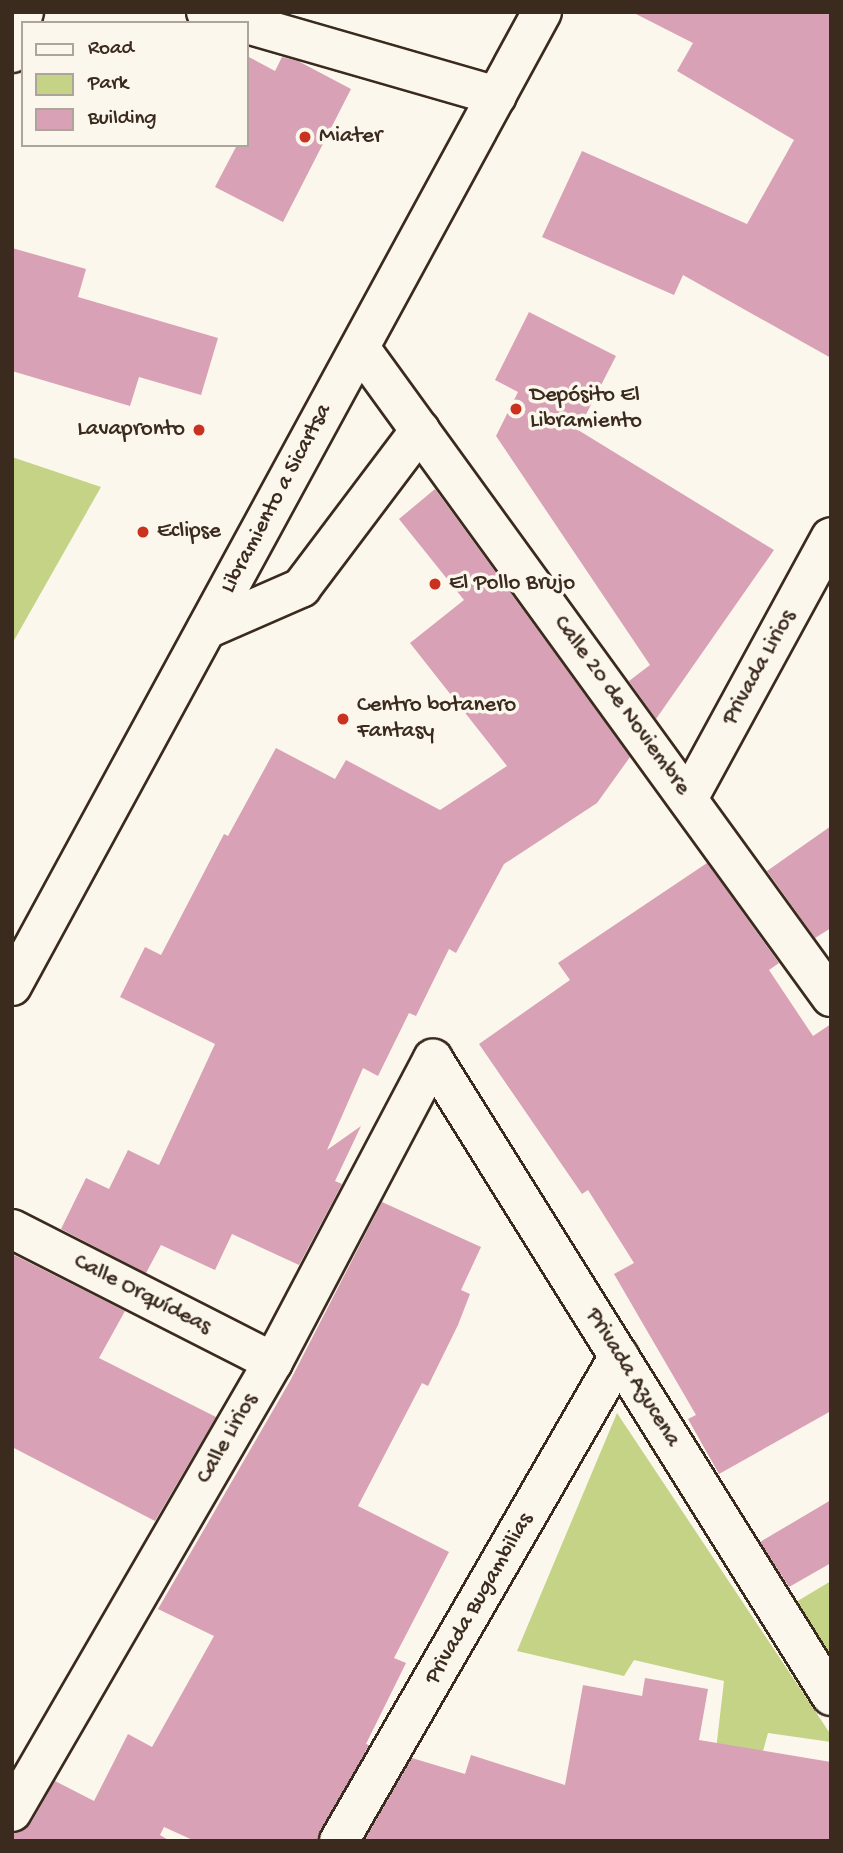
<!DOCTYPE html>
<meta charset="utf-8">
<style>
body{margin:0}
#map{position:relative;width:843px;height:1853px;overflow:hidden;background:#fbf7ec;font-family:"Gochi Hand",sans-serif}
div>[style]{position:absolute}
.green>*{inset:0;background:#c5d387}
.building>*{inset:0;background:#d8a1b5}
.roads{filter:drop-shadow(2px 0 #3b2a1e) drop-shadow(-2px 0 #3b2a1e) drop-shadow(0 2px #3b2a1e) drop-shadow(0 -2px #3b2a1e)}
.street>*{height:38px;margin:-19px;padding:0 19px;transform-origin:19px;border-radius:19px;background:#fbf7ec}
.primary>*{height:38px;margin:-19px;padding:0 19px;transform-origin:19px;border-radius:19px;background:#fbf7ec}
.dots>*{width:19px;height:19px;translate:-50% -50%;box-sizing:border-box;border:4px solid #fbf7ec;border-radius:50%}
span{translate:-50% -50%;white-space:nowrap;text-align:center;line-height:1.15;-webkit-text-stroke:7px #fbf7ec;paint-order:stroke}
.poi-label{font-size:23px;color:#3b2a1e}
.left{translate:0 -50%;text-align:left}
.right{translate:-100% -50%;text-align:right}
.street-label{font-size:23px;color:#3b2a1e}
.frame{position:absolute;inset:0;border:14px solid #3b2a1e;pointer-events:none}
.legend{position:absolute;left:21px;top:21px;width:228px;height:126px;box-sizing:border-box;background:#fbf7ec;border:2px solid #aea59a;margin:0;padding:9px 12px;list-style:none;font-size:21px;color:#3b2a1e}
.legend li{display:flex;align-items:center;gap:14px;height:35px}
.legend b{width:35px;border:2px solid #aea59a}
</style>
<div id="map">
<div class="green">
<div style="clip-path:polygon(12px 457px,101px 487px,12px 644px)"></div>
<div style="clip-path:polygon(617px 1413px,831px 1735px,831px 1742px,768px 1733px,757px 1773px,714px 1767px,724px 1681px,634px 1660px,624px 1676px,517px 1651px)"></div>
<div style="clip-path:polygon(831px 1581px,831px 1656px,796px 1602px)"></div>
</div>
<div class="building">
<div style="clip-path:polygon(632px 12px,831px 12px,831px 358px,683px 275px,674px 295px,542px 237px,582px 151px,747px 224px,794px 140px,677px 71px,693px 43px)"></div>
<div style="clip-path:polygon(247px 56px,275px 71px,282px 57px,298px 61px,351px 89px,283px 222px,215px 187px,237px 145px,247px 145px)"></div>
<div style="clip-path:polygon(12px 248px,86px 269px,78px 297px,218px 338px,201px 395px,139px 377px,130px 406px,12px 371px)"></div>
<div style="clip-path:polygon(529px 312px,616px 356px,578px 430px,774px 550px,656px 719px,629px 681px,650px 665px,496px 436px,518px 392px,495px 380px)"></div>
<div style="clip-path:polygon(435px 489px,630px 757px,597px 803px,504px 864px,456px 953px,449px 949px,416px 1016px,409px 1013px,378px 1076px,363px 1068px,327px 1150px,361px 1126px,335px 1181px,342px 1184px,299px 1265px,232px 1234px,215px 1270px,161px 1245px,146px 1273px,61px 1229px,86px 1178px,109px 1189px,128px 1150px,159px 1165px,215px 1044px,120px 997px,145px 947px,161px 955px,224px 834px,228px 836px,276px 748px,335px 779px,346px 760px,440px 810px,507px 766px,410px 643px,464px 600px,399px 519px)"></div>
<div style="clip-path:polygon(831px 826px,831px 928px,815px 938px,767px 871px)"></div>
<div style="clip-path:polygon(707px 863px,779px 963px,769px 970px,813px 1036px,831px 1024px,831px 1411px,719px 1474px,688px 1419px,696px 1415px,614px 1274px,634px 1263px,588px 1190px,582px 1194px,479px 1044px,570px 980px,558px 963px)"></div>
<div style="clip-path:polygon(382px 1202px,481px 1247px,461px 1290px,470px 1294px,458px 1325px,428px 1386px,422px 1383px,358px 1506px,449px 1552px,394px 1658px,406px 1663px,366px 1744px,369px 1745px,317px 1841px,195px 1841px,164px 1827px,160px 1835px,170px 1841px,12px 1841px,12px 1834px,31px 1823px,55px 1781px,94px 1801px,128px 1734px,152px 1747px,214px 1636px,158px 1609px,290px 1381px)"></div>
<div style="clip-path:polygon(12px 1254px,125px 1311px,99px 1358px,216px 1417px,155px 1521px,12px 1447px)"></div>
<div style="clip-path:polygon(831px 1500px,831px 1563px,789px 1587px,760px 1542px)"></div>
<div style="clip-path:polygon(645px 1678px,708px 1689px,699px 1740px,831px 1762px,831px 1841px,364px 1841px,412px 1758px,465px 1774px,471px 1755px,565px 1785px,583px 1685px,642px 1696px)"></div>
</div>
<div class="roads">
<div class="street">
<div style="left:206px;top:12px;width:38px;rotate:17deg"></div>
<div style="left:247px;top:24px;width:260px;rotate:16.1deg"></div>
<div style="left:12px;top:53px;width:43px;rotate:-73.7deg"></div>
<div style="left:360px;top:348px;width:802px;rotate:54.03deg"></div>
<div style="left:207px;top:629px;width:103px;rotate:-23.6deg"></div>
<div style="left:301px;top:588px;width:198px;rotate:-53deg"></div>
<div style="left:688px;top:799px;width:298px;rotate:-61.4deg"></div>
<div style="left:433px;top:1059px;width:751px;rotate:58deg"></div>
<div style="left:12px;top:1229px;width:293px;rotate:27deg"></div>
<div style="left:12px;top:1812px;width:520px;rotate:-59.89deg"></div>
<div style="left:273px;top:1362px;width:343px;rotate:-62.2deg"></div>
<div style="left:339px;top:1841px;width:560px;rotate:-60deg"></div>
</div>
<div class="primary">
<div style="left:12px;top:986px;width:1109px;rotate:-61.45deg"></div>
</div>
</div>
<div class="dots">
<div style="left:305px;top:137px;background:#c8321e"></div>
<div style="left:516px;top:409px;background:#c8321e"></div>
<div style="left:199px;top:430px;background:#c8321e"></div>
<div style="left:143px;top:532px;background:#c8321e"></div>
<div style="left:435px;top:584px;background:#c8321e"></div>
<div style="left:343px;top:719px;background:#c8321e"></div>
</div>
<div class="poi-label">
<span class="left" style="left:319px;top:137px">Miater</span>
<span class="left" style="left:530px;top:409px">Depósito El<br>Libramiento</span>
<span class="right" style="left:185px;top:430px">Lavapronto</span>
<span class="left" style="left:157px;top:532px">Eclipse</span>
<span class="left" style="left:449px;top:584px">El Pollo Brujo</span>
<span class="left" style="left:357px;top:719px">Centro botanero<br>Fantasy</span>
</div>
<div class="street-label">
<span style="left:277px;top:499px;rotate:-62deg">Libramiento a Sicartsa</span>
<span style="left:760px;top:668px;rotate:-61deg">Privada Lirios</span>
<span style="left:621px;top:706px;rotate:54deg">Calle 20 de Noviembre</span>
<span style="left:142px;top:1295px;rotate:27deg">Calle Orquídeas</span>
<span style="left:632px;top:1378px;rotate:58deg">Privada Azucena</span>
<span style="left:228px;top:1439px;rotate:-60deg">Calle Lirios</span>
<span style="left:480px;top:1599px;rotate:-60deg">Privada Bugambilias</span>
</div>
<div class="frame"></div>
<ul class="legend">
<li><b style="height:9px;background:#fbf7ec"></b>Road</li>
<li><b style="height:19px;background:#c5d387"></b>Park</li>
<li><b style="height:19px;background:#d8a1b5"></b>Building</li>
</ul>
</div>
